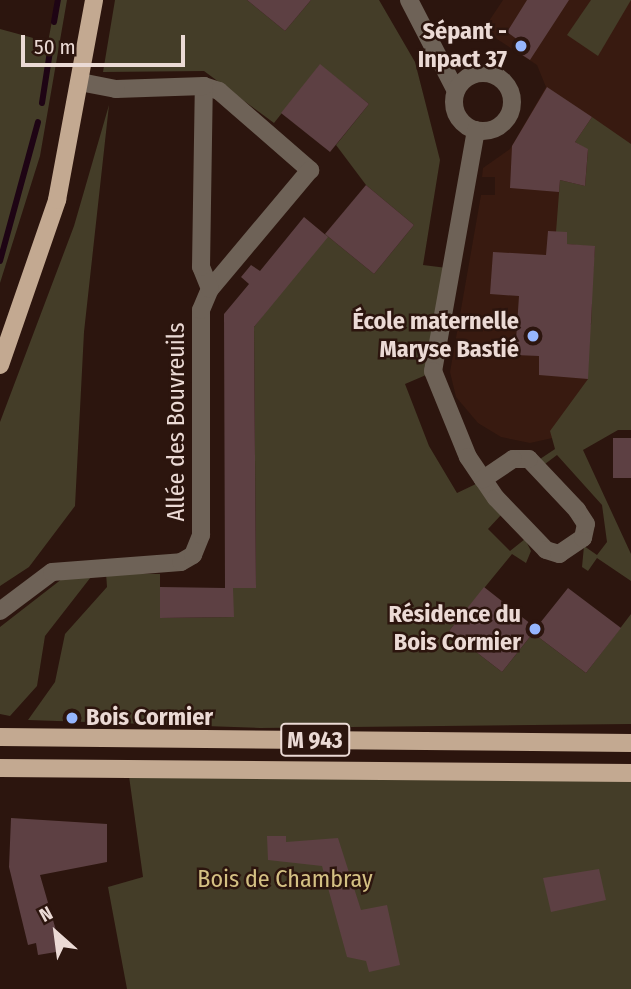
<!DOCTYPE html>
<meta charset="utf-8">
<style>
body{margin:0}
#map{position:relative;width:631px;height:989px;overflow:hidden;background:#2c150e;font-family:"Fira Sans Condensed",sans-serif}
div>[style]{position:absolute}
.built>*{inset:0;background:#381a10}
.green>*{inset:0;background:#443d28}
.stream>*{height:6px;margin:-3px;padding:0 3px;transform-origin:3px;border-radius:3px;background:#1e0414}
.building>*{inset:0;background:#5d4043}
.minor>*{height:18px;margin:-9px;padding:0 9px;transform-origin:9px;border-radius:9px;background:#6e6257}
.minor>.ring{margin:-9px;padding:0;box-sizing:content-box;background:none;border:18px solid #6e6257;border-radius:50%}
.major>*{height:18px;margin:-9px;padding:0 9px;transform-origin:9px;border-radius:9px;background:#c3a991}
.dots>*{width:19px;height:19px;translate:-50% -50%;box-sizing:border-box;border:4px solid #2c150e;border-radius:50%}
span{translate:-50% -50%;white-space:nowrap;text-align:center;line-height:1.15;-webkit-text-stroke:5px #2c150e;paint-order:stroke}
.shield-label span{padding:2px 5px;background:#2c150e;border:2px solid;border-radius:5px;-webkit-text-stroke-width:0}
.shield-label{font-size:23px;color:#ebdad5;font-weight:700}
.poi-label{font-size:24px;color:#ebdad5;font-weight:700}
.right{translate:-100% -50%;text-align:right}
.left{translate:0 -50%;text-align:left}
.street-label{font-size:24px;color:#ebdad5}
.park-label{font-size:24px;color:#d4c083}
.north{position:absolute;left:21px;top:898px;width:70px;height:70px;-webkit-text-stroke:5px #2c150e;paint-order:stroke;rotate:332deg;font-size:19px;font-weight:700;line-height:28px;text-align:center;color:#ebdad5}
.north::after{content:'';display:block;margin:auto;width:24px;height:32px;background:#ebdad5;clip-path:polygon(50% 0,100% 100%,50% 72%,0 100%)}
.scale{position:absolute;left:21px;top:35px;width:164px;height:32px;box-sizing:border-box;border:4px solid #ebdad5;border-top:0;padding-left:9px;font-size:21px;line-height:24px;white-space:nowrap;color:#ebdad5;-webkit-text-stroke:5px #2c150e;paint-order:stroke}
</style>
<div id="map">
<div class="built">
<div style="clip-path:polygon(503px 0,631px 0,631px 218px,611px 408px,566px 435px,530px 443px,501px 437px,478px 423px,456px 397px,450px 372px,481px 195px,495px 195px,495px 177px,482px 177px,483px 168px,510px 149px,546px 87px,537px 65px,483px 30px)"></div>
</div>
<div class="green">
<div style="clip-path:polygon(56px 0,67px 0,40px 156px,0 283px,0 29px,48px 42px)"></div>
<div style="clip-path:polygon(115px 0,247px 0,285px 31px,311px 0,379px 0,415px 62px,440px 160px,423px 265px,447px 268px,426px 375px,405px 384px,429px 446px,457px 493px,478px 483px,501px 515px,488px 529px,510px 551px,525px 539px,531px 551px,526px 563px,512px 554px,449px 631px,502px 672px,533px 633px,586px 673px,631px 614px,631px 724px,260px 728px,28px 720px,55px 682px,65px 634px,107px 587px,106px 573px,160px 574px,160px 618px,233px 617px,233px 588px,256px 587px,254px 327px,325px 234px,374px 274px,414px 225px,366px 185px,336px 145px,369px 104px,320px 65px,274px 123px,204px 71px,103px 72px)"></div>
<div style="clip-path:polygon(591px 0,631px 0,598px 56px,567px 35px)"></div>
<div style="clip-path:polygon(109px 105px,84px 332px,75px 506px,29px 567px,0 586px,0 422px,74px 226px)"></div>
<div style="clip-path:polygon(592px 117px,631px 144px,631px 430px,618px 430px,583px 450px,631px 554px,631px 581px,597px 558px,588px 571px,582px 567px,584px 546px,597px 555px,607px 542px,602px 505px,557px 455px,545px 464px,540px 459px,555px 449px,550px 431px,588px 379px,560px 323px,591px 325px,592px 300px,563px 298px,593px 271px,595px 247px,567px 244px,567px 232px,556px 232px,560px 180px,585px 186px,588px 150px,575px 142px)"></div>
<div style="clip-path:polygon(94px 573px,45px 636px,37px 686px,10px 716px,0 714px,0 627px,67px 575px)"></div>
<div style="clip-path:polygon(128px 769px,631px 773px,631px 989px,127px 989px,108px 887px,143px 877px)"></div>
</div>
<div class="stream">
<div style="left:54px;top:22px;width:22px;rotate:-80deg"></div>
<div style="left:42px;top:103px;width:59px;rotate:-81.2deg"></div>
<div style="left:0;top:261px;width:144px;rotate:-74.7deg"></div>
</div>
<div class="building">
<div style="clip-path:polygon(247px 0,311px 0,285px 31px)"></div>
<div style="clip-path:polygon(527px 0,569px 0,530px 60px,513px 49px,518px 40px,507px 32px)"></div>
<div style="clip-path:polygon(320px 64px,369px 104px,330px 152px,281px 113px)"></div>
<div style="clip-path:polygon(547px 87px,592px 117px,575px 142px,588px 149px,585px 186px,560px 180px,559px 192px,510px 188px,512px 146px)"></div>
<div style="clip-path:polygon(366px 185px,414px 225px,374px 274px,325px 234px)"></div>
<div style="clip-path:polygon(304px 217px,328px 237px,254px 327px,256px 588px,233px 588px,234px 617px,160px 618px,160px 587px,225px 588px,224px 314px,249px 284px,241px 277px,251px 265px,260px 271px)"></div>
<div style="clip-path:polygon(548px 231px,567px 232px,567px 244px,595px 246px,588px 379px,539px 375px,539px 356px,515px 355px,519px 296px,490px 294px,493px 252px,546px 255px)"></div>
<div style="clip-path:polygon(613px 438px,631px 438px,631px 478px,613px 478px)"></div>
<div style="clip-path:polygon(484px 587px,536px 628px,568px 588px,621px 628px,586px 673px,533px 633px,502px 672px,449px 631px)"></div>
<div style="clip-path:polygon(11px 818px,107px 824px,107px 862px,40px 875px,62px 951px,38px 955px,36px 943px,28px 945px,9px 867px)"></div>
<div style="clip-path:polygon(267px 836px,286px 836px,286px 842px,338px 838px,361px 910px,387px 905px,400px 965px,369px 972px,366px 961px,347px 957px,322px 866px,268px 860px)"></div>
<div style="clip-path:polygon(599px 869px,606px 900px,551px 912px,543px 878px)"></div>
</div>
<div class="minor">
<div style="left:409px;top:0;width:102px;rotate:62.7deg"></div>
<div class="ring" style="left:454px;top:73px;width:40px;height:40px"></div>
<div style="left:204px;top:86px;width:16px;rotate:18deg"></div>
<div style="left:219px;top:91px;width:121px;rotate:41deg"></div>
<div style="left:310px;top:170px;width:155px;rotate:130deg"></div>
<div style="left:476px;top:130px;width:245px;rotate:100.1deg"></div>
<div style="left:433px;top:371px;width:93px;rotate:67.9deg"></div>
<div style="left:468px;top:457px;width:27px;rotate:56deg"></div>
<div style="left:483px;top:479px;width:23px;rotate:56deg"></div>
<div style="left:496px;top:498px;width:72px;rotate:46.1deg"></div>
<div style="left:546px;top:550px;width:14px;rotate:17deg"></div>
<div style="left:559px;top:554px;width:29px;rotate:-34deg"></div>
<div style="left:583px;top:538px;width:14px;rotate:-78deg"></div>
<div style="left:586px;top:524px;width:17px;rotate:-123deg"></div>
<div style="left:577px;top:510px;width:70px;rotate:-133.3deg"></div>
<div style="left:529px;top:459px;width:16px;rotate:180deg"></div>
<div style="left:513px;top:459px;width:36px;rotate:146deg"></div>
<div style="left:0;top:611px;width:65px;rotate:-36.9deg"></div>
<div style="left:52px;top:572px;width:129px;rotate:-4.4deg"></div>
<div style="left:181px;top:562px;width:14px;rotate:-30deg"></div>
<div style="left:193px;top:555px;width:22px;rotate:-68deg"></div>
<div style="left:201px;top:535px;width:225px;rotate:-90deg"></div>
<div style="left:201px;top:310px;width:23px;rotate:-67deg"></div>
<div style="left:210px;top:289px;width:24px;rotate:-112deg"></div>
<div style="left:201px;top:267px;width:181px;rotate:-89.1deg"></div>
<div style="left:204px;top:86px;width:88px;rotate:178deg"></div>
<div style="left:116px;top:89px;width:36px;rotate:-169deg"></div>
</div>
<div class="major">
<div style="left:0;top:365px;width:175px;rotate:-70.9deg"></div>
<div style="left:57px;top:200px;width:203px;rotate:-79.5deg"></div>
<div style="left:0;top:737px;width:631px;rotate:0.54deg"></div>
<div style="left:0;top:768px;width:631px;rotate:0.45deg"></div>
</div>
<div class="dots">
<div style="left:521px;top:46px;background:#96b6fd"></div>
<div style="left:533px;top:336px;background:#96b6fd"></div>
<div style="left:535px;top:629px;background:#96b6fd"></div>
<div style="left:72px;top:718px;background:#96b6fd"></div>
</div>
<div class="shield-label">
<span style="left:315px;top:740px">M 943</span>
</div>
<div class="poi-label">
<span class="right" style="left:507px;top:46px">Sépant -<br>Inpact 37</span>
<span class="right" style="left:519px;top:336px">École maternelle<br>Maryse Bastié</span>
<span class="right" style="left:521px;top:629px">Résidence du<br>Bois Cormier</span>
<span class="left" style="left:86px;top:718px">Bois Cormier</span>
</div>
<div class="street-label">
<span style="left:177px;top:422px;rotate:-90deg">Allée des Bouvreuils</span>
</div>
<div class="park-label">
<span style="left:285px;top:880px">Bois de Chambray</span>
</div>
<div class="north">N</div>
<div class="scale">50 m</div>
</div>
